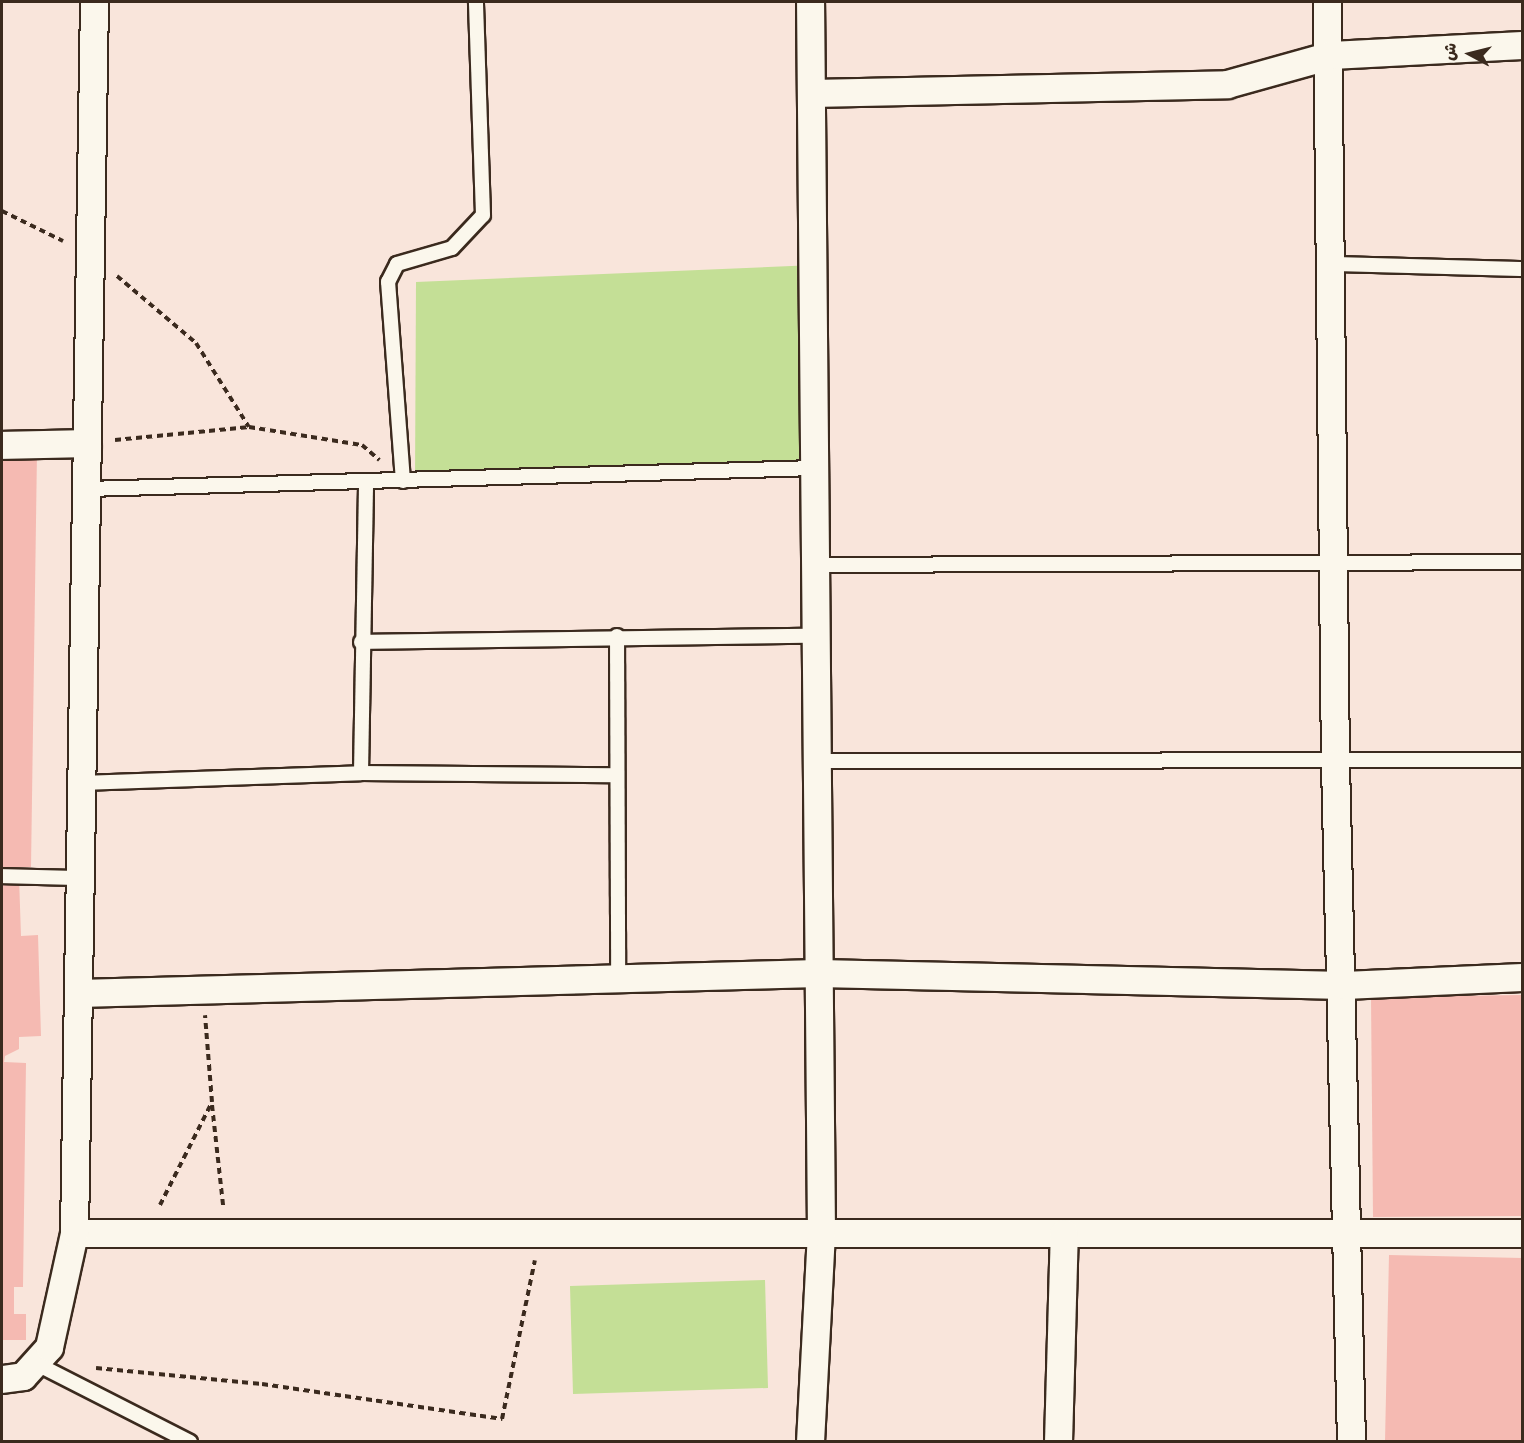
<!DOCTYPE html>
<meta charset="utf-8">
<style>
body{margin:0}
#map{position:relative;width:1524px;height:1443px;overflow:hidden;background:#f9e5db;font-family:Dekko,"Playpen Sans Arabic",sans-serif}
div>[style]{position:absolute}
.green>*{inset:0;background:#c4df96}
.building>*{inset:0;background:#f5bab2}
.path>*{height:4px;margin-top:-2px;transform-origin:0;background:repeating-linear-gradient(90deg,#3b2a1e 0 6px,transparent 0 10.5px)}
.roads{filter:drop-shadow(2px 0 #3b2a1e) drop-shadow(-2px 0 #3b2a1e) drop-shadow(0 2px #3b2a1e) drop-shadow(0 -2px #3b2a1e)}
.lane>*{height:14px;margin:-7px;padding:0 7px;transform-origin:7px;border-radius:7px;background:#fbf7ec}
.street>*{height:27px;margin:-13.5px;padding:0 13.5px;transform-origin:13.5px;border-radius:13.5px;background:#fbf7ec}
span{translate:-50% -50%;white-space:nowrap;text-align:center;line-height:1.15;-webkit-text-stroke:6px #fbf7ec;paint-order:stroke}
.frame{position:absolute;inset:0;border:3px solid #3b2a1e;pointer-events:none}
.north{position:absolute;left:1440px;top:24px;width:60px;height:60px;-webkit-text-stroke:4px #fbf7ec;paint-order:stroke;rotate:277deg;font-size:16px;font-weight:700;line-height:24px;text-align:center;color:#3b2a1e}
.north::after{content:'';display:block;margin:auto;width:21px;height:27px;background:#3b2a1e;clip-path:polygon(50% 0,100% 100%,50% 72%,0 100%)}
</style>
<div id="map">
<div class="green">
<div style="clip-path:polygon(815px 265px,818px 468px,415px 481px,416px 282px)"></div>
<div style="clip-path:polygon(765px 1280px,768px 1388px,573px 1394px,570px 1286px)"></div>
</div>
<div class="building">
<div style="clip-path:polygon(2px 452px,37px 452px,31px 867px,2px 867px)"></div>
<div style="clip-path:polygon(19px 877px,21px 936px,38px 935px,41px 1036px,19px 1037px,19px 1049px,5px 1056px,4px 1062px,26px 1063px,23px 1287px,14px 1287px,14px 1314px,26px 1314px,26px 1340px,2px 1340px,2px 878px)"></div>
<div style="clip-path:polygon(1522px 995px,1522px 1216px,1373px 1217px,1371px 997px)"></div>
<div style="clip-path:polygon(1389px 1255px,1522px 1258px,1522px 1442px,1385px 1442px)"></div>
</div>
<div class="path">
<div style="left:2px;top:211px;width:68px;rotate:26.2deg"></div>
<div style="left:117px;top:276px;width:104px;rotate:40.3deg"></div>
<div style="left:196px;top:343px;width:99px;rotate:57.8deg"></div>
<div style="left:249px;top:427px;width:114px;rotate:9.1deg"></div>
<div style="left:362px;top:445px;width:23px;rotate:41deg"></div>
<div style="left:115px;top:440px;width:135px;rotate:-5.5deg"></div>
<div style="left:212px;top:1105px;width:101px;rotate:83.7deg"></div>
<div style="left:160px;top:1205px;width:115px;rotate:-63.2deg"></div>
<div style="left:212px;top:1102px;width:87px;rotate:-94.6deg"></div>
<div style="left:96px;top:1368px;width:167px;rotate:5.5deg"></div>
<div style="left:262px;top:1384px;width:243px;rotate:8.3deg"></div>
<div style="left:502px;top:1419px;width:162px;rotate:-78.3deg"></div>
</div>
<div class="roads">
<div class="lane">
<div style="left:1333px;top:264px;width:189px;rotate:1.5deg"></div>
<div style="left:403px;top:481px;width:200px;rotate:-94.3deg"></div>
<div style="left:388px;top:282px;width:20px;rotate:-63deg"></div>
<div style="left:397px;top:264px;width:57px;rotate:-16.2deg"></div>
<div style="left:452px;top:248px;width:45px;rotate:-46.8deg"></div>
<div style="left:483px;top:215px;width:213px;rotate:-91.9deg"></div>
<div style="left:87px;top:489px;width:731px;rotate:-1.65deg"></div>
<div style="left:817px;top:565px;width:705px;rotate:-0.24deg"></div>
<div style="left:617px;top:636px;width:339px;rotate:89.8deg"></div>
<div style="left:361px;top:642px;width:456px;rotate:-0.8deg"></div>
<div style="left:814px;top:761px;width:708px;rotate:-0.08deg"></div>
<div style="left:361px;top:773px;width:291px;rotate:-89deg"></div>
<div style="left:81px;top:783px;width:280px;rotate:-2deg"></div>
<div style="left:361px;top:773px;width:254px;rotate:0.5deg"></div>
<div style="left:2px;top:876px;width:77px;rotate:1.5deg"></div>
<div style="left:35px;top:1363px;width:174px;rotate:27deg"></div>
</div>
<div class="street">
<div style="left:1327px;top:2px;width:761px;rotate:89.4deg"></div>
<div style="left:1335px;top:763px;width:679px;rotate:88.65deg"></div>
<div style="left:813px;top:93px;width:414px;rotate:-1.2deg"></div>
<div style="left:1227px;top:84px;width:108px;rotate:-15.6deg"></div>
<div style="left:1331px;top:55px;width:191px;rotate:-3deg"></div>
<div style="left:2px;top:445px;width:85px;rotate:-1.3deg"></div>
<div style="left:78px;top:993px;width:740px;rotate:-1.55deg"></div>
<div style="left:818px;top:973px;width:526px;rotate:1.31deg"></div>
<div style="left:1344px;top:985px;width:178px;rotate:-2.6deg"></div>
<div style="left:74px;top:1233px;width:1448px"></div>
<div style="left:2px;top:1379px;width:21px;rotate:-8deg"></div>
<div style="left:23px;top:1376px;width:39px;rotate:-48deg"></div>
<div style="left:49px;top:1347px;width:117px;rotate:-77.6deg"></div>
<div style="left:74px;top:1233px;width:1231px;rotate:-89.07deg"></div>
<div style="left:810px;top:1442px;width:210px;rotate:-87deg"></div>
<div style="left:821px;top:1232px;width:1230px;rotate:-90.51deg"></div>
<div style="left:1058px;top:1442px;width:209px;rotate:-88.4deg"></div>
</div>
</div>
<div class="frame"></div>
<div class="north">ش</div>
</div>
